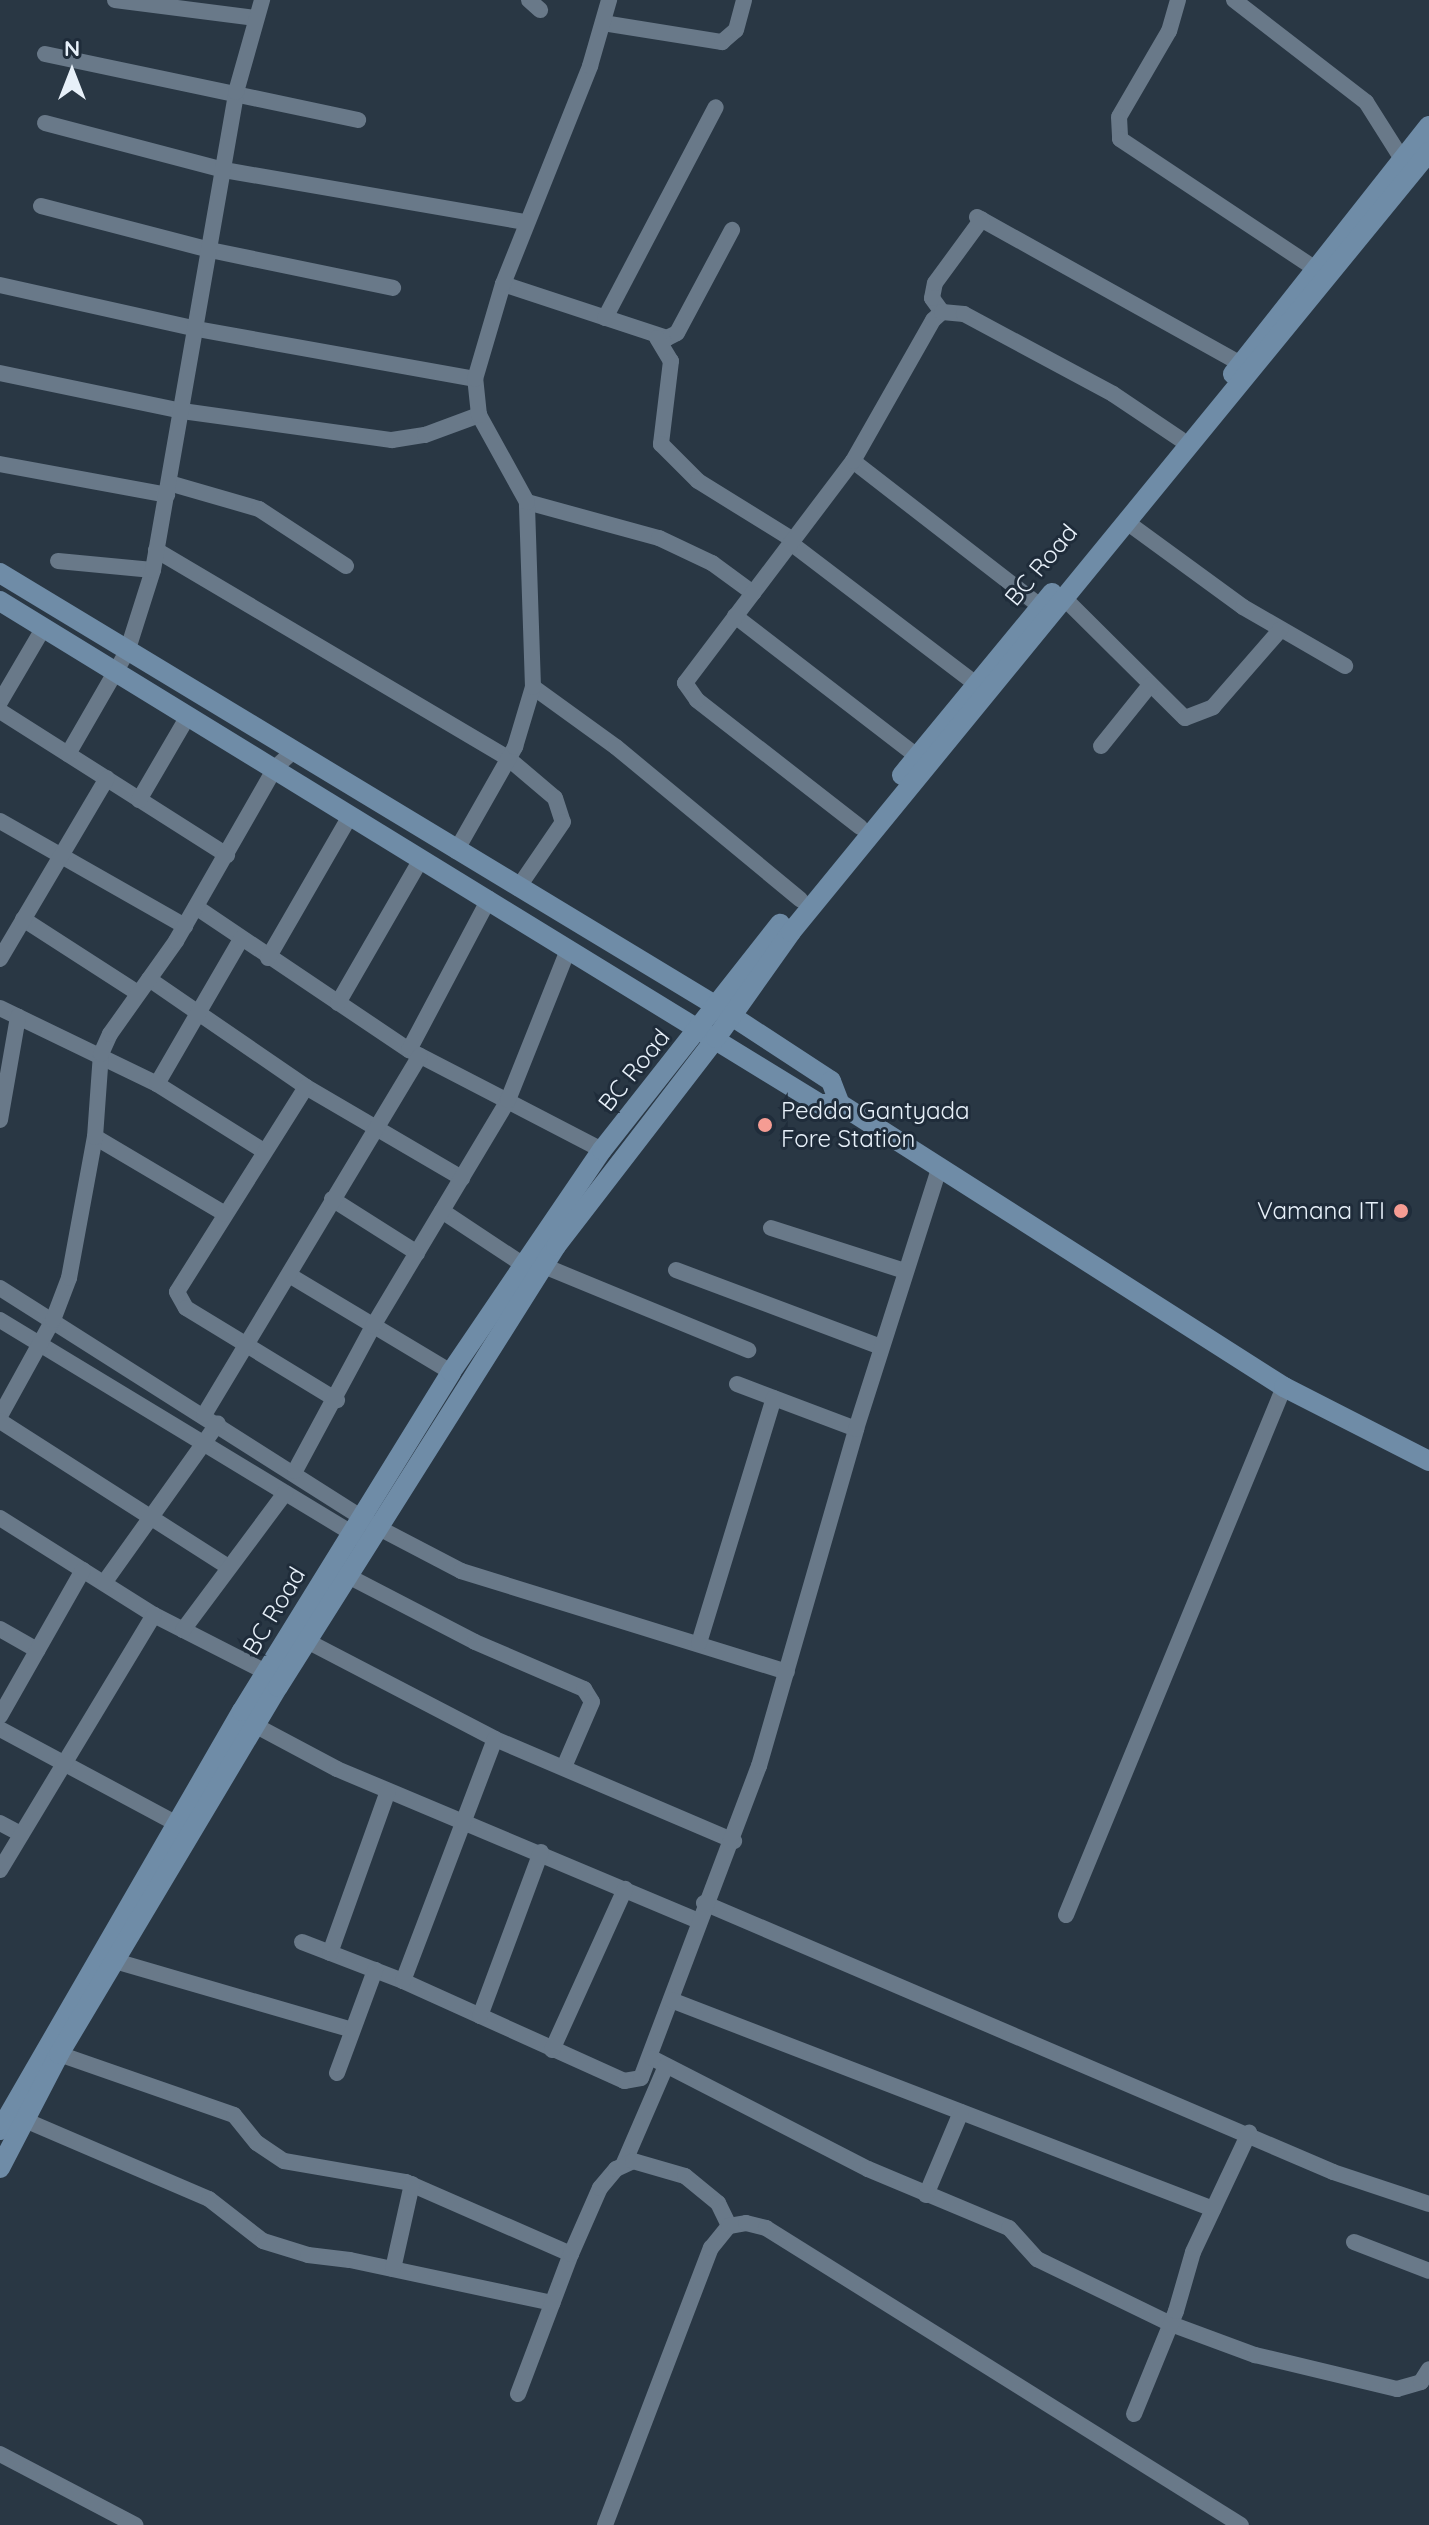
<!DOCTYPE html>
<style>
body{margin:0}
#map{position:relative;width:1429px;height:2525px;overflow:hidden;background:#293744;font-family:Quicksand,sans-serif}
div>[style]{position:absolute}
.street>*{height:16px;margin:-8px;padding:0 8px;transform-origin:8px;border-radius:8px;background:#697989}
.secondary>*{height:20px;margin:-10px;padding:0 10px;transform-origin:10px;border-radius:10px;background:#6f8ca7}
.dots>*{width:22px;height:22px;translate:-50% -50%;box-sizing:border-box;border:4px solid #1f2c3a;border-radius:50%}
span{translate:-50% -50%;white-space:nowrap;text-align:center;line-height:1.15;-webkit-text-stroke:6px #1f2c3a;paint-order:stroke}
.street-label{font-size:24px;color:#e7f0f9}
.poi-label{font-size:24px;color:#e7f0f9}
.left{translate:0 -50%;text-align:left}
.right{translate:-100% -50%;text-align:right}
.north{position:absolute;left:32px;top:32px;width:80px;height:80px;-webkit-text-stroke:6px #1f2c3a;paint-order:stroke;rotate:0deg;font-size:22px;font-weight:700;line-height:32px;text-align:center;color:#e7f0f9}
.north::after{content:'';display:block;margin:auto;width:28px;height:36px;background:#e7f0f9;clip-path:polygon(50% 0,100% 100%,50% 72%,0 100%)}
</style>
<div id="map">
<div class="street">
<div style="left:115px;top:0;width:142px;rotate:7.3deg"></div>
<div style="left:529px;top:0;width:15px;rotate:42deg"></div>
<div style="left:1178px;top:0;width:32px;rotate:106deg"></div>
<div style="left:1169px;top:31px;width:99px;rotate:120.2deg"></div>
<div style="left:1119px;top:117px;width:22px;rotate:87deg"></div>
<div style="left:1120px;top:139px;width:232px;rotate:33.6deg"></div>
<div style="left:1234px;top:0;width:167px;rotate:37.7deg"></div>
<div style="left:1366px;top:102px;width:67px;rotate:57.7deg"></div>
<div style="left:603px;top:23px;width:121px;rotate:9.1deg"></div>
<div style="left:722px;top:42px;width:18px;rotate:-41deg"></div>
<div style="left:736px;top:30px;width:31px;rotate:-75deg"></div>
<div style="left:45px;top:54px;width:320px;rotate:11.9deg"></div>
<div style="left:45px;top:123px;width:185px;rotate:14.7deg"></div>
<div style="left:224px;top:170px;width:306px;rotate:9.8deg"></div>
<div style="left:41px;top:206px;width:175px;rotate:14.6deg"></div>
<div style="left:210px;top:250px;width:187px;rotate:11.7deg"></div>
<div style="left:977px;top:217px;width:302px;rotate:29.1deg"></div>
<div style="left:503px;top:284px;width:173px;rotate:18.2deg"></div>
<div style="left:667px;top:338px;width:11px;rotate:-27deg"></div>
<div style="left:677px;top:333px;width:117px;rotate:-61.9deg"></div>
<div style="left:0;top:285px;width:202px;rotate:12.6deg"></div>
<div style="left:197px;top:329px;width:282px;rotate:10.2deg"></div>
<div style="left:942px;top:312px;width:17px;rotate:-126deg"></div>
<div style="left:932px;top:298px;width:15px;rotate:-79deg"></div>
<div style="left:935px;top:283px;width:79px;rotate:-53.7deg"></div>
<div style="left:605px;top:318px;width:238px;rotate:-62.3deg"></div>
<div style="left:657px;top:338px;width:27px;rotate:59deg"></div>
<div style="left:671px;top:361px;width:84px;rotate:96.9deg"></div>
<div style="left:661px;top:444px;width:52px;rotate:45deg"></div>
<div style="left:698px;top:481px;width:112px;rotate:31.8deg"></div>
<div style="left:793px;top:540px;width:4px;rotate:104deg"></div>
<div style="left:792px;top:544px;width:231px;rotate:37.3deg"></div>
<div style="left:0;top:373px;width:186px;rotate:11.8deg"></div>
<div style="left:182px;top:411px;width:212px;rotate:7.9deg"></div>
<div style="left:392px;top:440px;width:33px;rotate:-9deg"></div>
<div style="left:425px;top:435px;width:58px;rotate:-20.3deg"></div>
<div style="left:853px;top:461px;width:238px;rotate:37.8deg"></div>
<div style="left:0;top:464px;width:170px;rotate:10.5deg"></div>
<div style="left:169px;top:483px;width:94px;rotate:16.1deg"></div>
<div style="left:259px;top:509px;width:104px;rotate:33.2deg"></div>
<div style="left:527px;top:502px;width:137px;rotate:15.3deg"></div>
<div style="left:659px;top:538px;width:59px;rotate:25.3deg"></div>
<div style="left:712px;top:563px;width:51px;rotate:36.2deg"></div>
<div style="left:1128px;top:523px;width:142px;rotate:36.1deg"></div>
<div style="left:1243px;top:607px;width:118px;rotate:30deg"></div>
<div style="left:156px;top:550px;width:410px;rotate:30.6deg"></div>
<div style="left:509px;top:759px;width:60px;rotate:40.3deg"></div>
<div style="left:555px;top:798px;width:25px;rotate:72deg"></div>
<div style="left:563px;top:822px;width:80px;rotate:124.3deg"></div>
<div style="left:58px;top:561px;width:95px;rotate:5.4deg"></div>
<div style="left:1065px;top:599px;width:169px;rotate:44.8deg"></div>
<div style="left:1185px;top:718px;width:30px;rotate:-21deg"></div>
<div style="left:1213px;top:707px;width:103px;rotate:-48.9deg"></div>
<div style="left:735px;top:616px;width:230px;rotate:37.6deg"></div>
<div style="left:533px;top:687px;width:102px;rotate:35.9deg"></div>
<div style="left:616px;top:747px;width:239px;rotate:39.6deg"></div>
<div style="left:0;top:702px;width:87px;rotate:-59.6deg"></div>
<div style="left:0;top:711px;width:269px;rotate:32.4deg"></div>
<div style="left:1101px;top:746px;width:78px;rotate:-51.2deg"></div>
<div style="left:68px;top:754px;width:118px;rotate:-60deg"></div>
<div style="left:127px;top:652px;width:86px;rotate:-72.4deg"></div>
<div style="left:153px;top:570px;width:485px;rotate:-80.1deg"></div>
<div style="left:236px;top:92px;width:96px;rotate:-74.2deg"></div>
<div style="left:139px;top:800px;width:97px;rotate:-59.7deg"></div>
<div style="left:0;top:821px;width:213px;rotate:29.6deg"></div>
<div style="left:860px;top:827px;width:207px;rotate:-142.1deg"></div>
<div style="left:697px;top:700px;width:21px;rotate:-125deg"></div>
<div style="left:685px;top:683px;width:278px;rotate:-52.9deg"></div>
<div style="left:853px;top:461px;width:162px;rotate:-60.4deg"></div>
<div style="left:933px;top:320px;width:12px;rotate:-42deg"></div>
<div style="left:942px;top:312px;width:22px;rotate:5deg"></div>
<div style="left:964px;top:314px;width:169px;rotate:28.2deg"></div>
<div style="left:1113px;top:394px;width:81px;rotate:33.9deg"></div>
<div style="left:456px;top:851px;width:120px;rotate:-60.4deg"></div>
<div style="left:515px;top:747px;width:63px;rotate:-73.3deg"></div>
<div style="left:533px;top:687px;width:185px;rotate:-91.9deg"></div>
<div style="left:527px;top:502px;width:99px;rotate:-118.9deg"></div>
<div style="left:479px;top:415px;width:36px;rotate:-96deg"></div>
<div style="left:475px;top:379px;width:99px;rotate:-73.6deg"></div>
<div style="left:503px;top:284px;width:235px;rotate:-68.2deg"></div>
<div style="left:590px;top:66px;width:69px;rotate:-73.9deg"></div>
<div style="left:196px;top:907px;width:257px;rotate:33.9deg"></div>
<div style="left:409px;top:1050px;width:217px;rotate:27.4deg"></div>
<div style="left:23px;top:919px;width:137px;rotate:32.8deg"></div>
<div style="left:268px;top:958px;width:164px;rotate:-60deg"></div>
<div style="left:0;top:959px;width:210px;rotate:-59.4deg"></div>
<div style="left:149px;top:979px;width:191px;rotate:34.5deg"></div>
<div style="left:306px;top:1087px;width:181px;rotate:30.3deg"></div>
<div style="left:338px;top:1003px;width:166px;rotate:-60deg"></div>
<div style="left:0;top:1008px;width:174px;rotate:25.8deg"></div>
<div style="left:157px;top:1084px;width:126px;rotate:32.1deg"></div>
<div style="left:409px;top:1050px;width:171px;rotate:-62.1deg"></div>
<div style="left:157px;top:1084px;width:168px;rotate:-59.9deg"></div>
<div style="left:306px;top:1087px;width:242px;rotate:122.2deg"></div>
<div style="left:177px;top:1292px;width:18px;rotate:61deg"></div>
<div style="left:186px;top:1308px;width:177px;rotate:31.4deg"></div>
<div style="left:0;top:1120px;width:105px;rotate:-80.1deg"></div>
<div style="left:95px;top:1137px;width:151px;rotate:30.6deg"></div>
<div style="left:332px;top:1199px;width:101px;rotate:32.4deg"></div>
<div style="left:442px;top:1211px;width:96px;rotate:33.5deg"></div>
<div style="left:771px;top:1228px;width:141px;rotate:17.8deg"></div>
<div style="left:544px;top:1266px;width:221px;rotate:22.4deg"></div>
<div style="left:676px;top:1270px;width:219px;rotate:20.6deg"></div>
<div style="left:289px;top:1275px;width:189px;rotate:30.9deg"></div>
<div style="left:0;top:1288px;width:444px;rotate:32.4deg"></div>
<div style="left:375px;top:1526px;width:97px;rotate:27.6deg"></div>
<div style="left:461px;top:1571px;width:341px;rotate:17.2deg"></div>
<div style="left:0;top:1320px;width:422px;rotate:31.2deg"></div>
<div style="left:737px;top:1384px;width:127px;rotate:20.7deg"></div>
<div style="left:204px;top:1415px;width:419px;rotate:-59deg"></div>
<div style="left:0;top:1416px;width:110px;rotate:-61.1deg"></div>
<div style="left:53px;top:1320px;width:45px;rotate:-69.1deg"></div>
<div style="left:69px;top:1278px;width:143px;rotate:-79.6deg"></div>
<div style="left:95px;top:1137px;width:83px;rotate:-85.9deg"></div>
<div style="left:101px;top:1054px;width:22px;rotate:-66deg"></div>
<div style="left:110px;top:1034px;width:114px;rotate:-54.6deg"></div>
<div style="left:176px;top:941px;width:199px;rotate:-60.2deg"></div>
<div style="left:275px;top:768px;width:23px;rotate:-43deg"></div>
<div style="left:0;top:1421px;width:271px;rotate:32.6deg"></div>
<div style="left:295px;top:1471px;width:165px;rotate:-61.7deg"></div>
<div style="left:373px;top:1326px;width:263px;rotate:-59.1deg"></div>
<div style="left:508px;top:1100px;width:162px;rotate:-68.2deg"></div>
<div style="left:0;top:1518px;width:182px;rotate:32.2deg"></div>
<div style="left:154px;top:1615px;width:128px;rotate:27deg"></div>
<div style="left:346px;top:1575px;width:145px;rotate:27.4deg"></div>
<div style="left:475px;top:1642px;width:119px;rotate:23.3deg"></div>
<div style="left:584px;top:1689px;width:15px;rotate:58deg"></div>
<div style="left:592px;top:1702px;width:71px;rotate:113.3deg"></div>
<div style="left:104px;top:1583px;width:196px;rotate:-54.5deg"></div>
<div style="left:0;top:1629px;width:43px;rotate:29.6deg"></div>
<div style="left:183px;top:1630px;width:171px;rotate:-53.3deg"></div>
<div style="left:307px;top:1641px;width:212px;rotate:27.5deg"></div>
<div style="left:495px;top:1739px;width:260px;rotate:23.1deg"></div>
<div style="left:699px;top:1643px;width:256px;rotate:-73deg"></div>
<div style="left:0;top:1716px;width:168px;rotate:-60.4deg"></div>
<div style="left:245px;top:1720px;width:104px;rotate:28deg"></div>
<div style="left:337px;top:1769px;width:390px;rotate:22.8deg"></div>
<div style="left:0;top:1729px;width:201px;rotate:28.2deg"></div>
<div style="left:0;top:1823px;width:24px;rotate:28deg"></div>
<div style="left:0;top:1870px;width:298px;rotate:-58.9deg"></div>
<div style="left:704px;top:1903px;width:684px;rotate:23.15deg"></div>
<div style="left:1333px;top:2172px;width:101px;rotate:18.4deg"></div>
<div style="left:1066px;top:1915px;width:571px;rotate:-67.57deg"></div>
<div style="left:302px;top:1942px;width:108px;rotate:21.1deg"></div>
<div style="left:403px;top:1981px;width:243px;rotate:24.3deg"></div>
<div style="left:624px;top:2081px;width:17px;rotate:-10deg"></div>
<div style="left:641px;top:2078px;width:334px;rotate:-69.3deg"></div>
<div style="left:759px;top:1766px;width:351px;rotate:-73.9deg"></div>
<div style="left:856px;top:1429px;width:273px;rotate:-72.3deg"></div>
<div style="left:330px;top:1953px;width:172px;rotate:-70.3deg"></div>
<div style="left:115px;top:1961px;width:247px;rotate:16.2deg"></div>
<div style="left:403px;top:1981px;width:259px;rotate:-69.2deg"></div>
<div style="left:671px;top:2000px;width:581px;rotate:21.09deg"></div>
<div style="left:480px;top:2016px;width:175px;rotate:-69.6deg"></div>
<div style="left:552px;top:2050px;width:177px;rotate:-65.6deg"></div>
<div style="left:59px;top:2054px;width:185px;rotate:19.2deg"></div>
<div style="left:234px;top:2115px;width:36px;rotate:51deg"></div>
<div style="left:257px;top:2143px;width:32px;rotate:34deg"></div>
<div style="left:284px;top:2161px;width:124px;rotate:9.8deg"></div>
<div style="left:406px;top:2182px;width:180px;rotate:23.6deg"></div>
<div style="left:652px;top:2058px;width:243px;rotate:27.2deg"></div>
<div style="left:868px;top:2169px;width:153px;rotate:22.7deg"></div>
<div style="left:1009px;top:2228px;width:42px;rotate:47.9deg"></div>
<div style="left:1037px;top:2259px;width:149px;rotate:25.9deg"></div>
<div style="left:1171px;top:2324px;width:90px;rotate:20.3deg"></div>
<div style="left:1255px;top:2355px;width:146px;rotate:13.5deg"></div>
<div style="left:1397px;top:2389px;width:25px;rotate:-16deg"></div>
<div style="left:1421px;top:2382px;width:15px;rotate:-58deg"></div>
<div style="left:337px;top:2073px;width:110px;rotate:-69.7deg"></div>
<div style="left:27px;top:2121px;width:198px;rotate:23.2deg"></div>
<div style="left:209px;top:2199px;width:68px;rotate:37.9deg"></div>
<div style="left:263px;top:2241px;width:47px;rotate:17.3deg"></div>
<div style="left:308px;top:2255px;width:42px;rotate:6.8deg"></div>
<div style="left:350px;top:2260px;width:207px;rotate:12deg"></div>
<div style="left:624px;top:2163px;width:106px;rotate:-66.6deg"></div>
<div style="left:926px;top:2195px;width:90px;rotate:-67.1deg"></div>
<div style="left:1354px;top:2242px;width:80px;rotate:21.1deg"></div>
<div style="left:393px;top:2269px;width:87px;rotate:-77.4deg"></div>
<div style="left:518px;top:2394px;width:150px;rotate:-69.3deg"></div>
<div style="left:571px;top:2254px;width:72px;rotate:-66.3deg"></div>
<div style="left:600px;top:2188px;width:25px;rotate:-50deg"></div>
<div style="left:616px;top:2169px;width:19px;rotate:-25deg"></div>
<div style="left:633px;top:2161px;width:54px;rotate:16.1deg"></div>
<div style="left:685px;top:2176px;width:43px;rotate:39.3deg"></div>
<div style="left:718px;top:2203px;width:25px;rotate:64deg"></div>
<div style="left:1134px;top:2414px;width:111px;rotate:-67.8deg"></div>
<div style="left:1176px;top:2311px;width:61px;rotate:-73.9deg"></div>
<div style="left:1193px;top:2252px;width:132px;rotate:-64.8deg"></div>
<div style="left:0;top:2454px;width:153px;rotate:27.7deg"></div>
<div style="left:605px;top:2525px;width:297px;rotate:-69.1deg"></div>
<div style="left:711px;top:2248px;width:28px;rotate:-51deg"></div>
<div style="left:729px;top:2226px;width:17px;rotate:-10deg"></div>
<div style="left:746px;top:2223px;width:21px;rotate:14deg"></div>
<div style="left:766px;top:2228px;width:560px;rotate:32.02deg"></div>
</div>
<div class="secondary">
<div style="left:1233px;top:374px;width:316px;rotate:-51.7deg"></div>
<div style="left:0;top:573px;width:839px;rotate:31.15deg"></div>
<div style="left:718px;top:1007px;width:135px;rotate:33.2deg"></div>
<div style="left:831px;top:1081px;width:25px;rotate:69deg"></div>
<div style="left:0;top:601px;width:962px;rotate:31.53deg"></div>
<div style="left:820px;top:1104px;width:20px"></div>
<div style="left:840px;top:1104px;width:527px;rotate:32.51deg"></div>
<div style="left:1284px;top:1387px;width:163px;rotate:27deg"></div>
<div style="left:902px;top:775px;width:236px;rotate:-50.5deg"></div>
<div style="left:0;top:2130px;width:484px;rotate:-60deg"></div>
<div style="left:242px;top:1711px;width:398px;rotate:-58.3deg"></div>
<div style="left:451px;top:1372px;width:268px;rotate:-55.8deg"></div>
<div style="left:602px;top:1150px;width:288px;rotate:-51.8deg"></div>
<div style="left:0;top:2168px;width:128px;rotate:-62.6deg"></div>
<div style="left:59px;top:2054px;width:427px;rotate:-59.2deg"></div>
<div style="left:278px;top:1687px;width:521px;rotate:-57.77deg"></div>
<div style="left:556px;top:1246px;width:262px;rotate:-52.4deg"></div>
<div style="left:716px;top:1038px;width:130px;rotate:-54.7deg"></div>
<div style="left:791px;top:932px;width:1008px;rotate:-50.72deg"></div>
</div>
<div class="dots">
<div style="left:765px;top:1125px;background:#f59c93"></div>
<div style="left:1401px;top:1211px;background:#f59c93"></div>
</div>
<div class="street-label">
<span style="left:1041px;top:565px;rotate:-50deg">BC Road</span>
<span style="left:634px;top:1070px;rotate:-51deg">BC Road</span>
<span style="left:274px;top:1611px;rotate:-59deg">BC Road</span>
</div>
<div class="poi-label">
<span class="left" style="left:781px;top:1125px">Pedda Gantyada<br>Fore Station</span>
<span class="right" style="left:1385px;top:1211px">Vamana ITI</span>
</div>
<div class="north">N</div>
</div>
